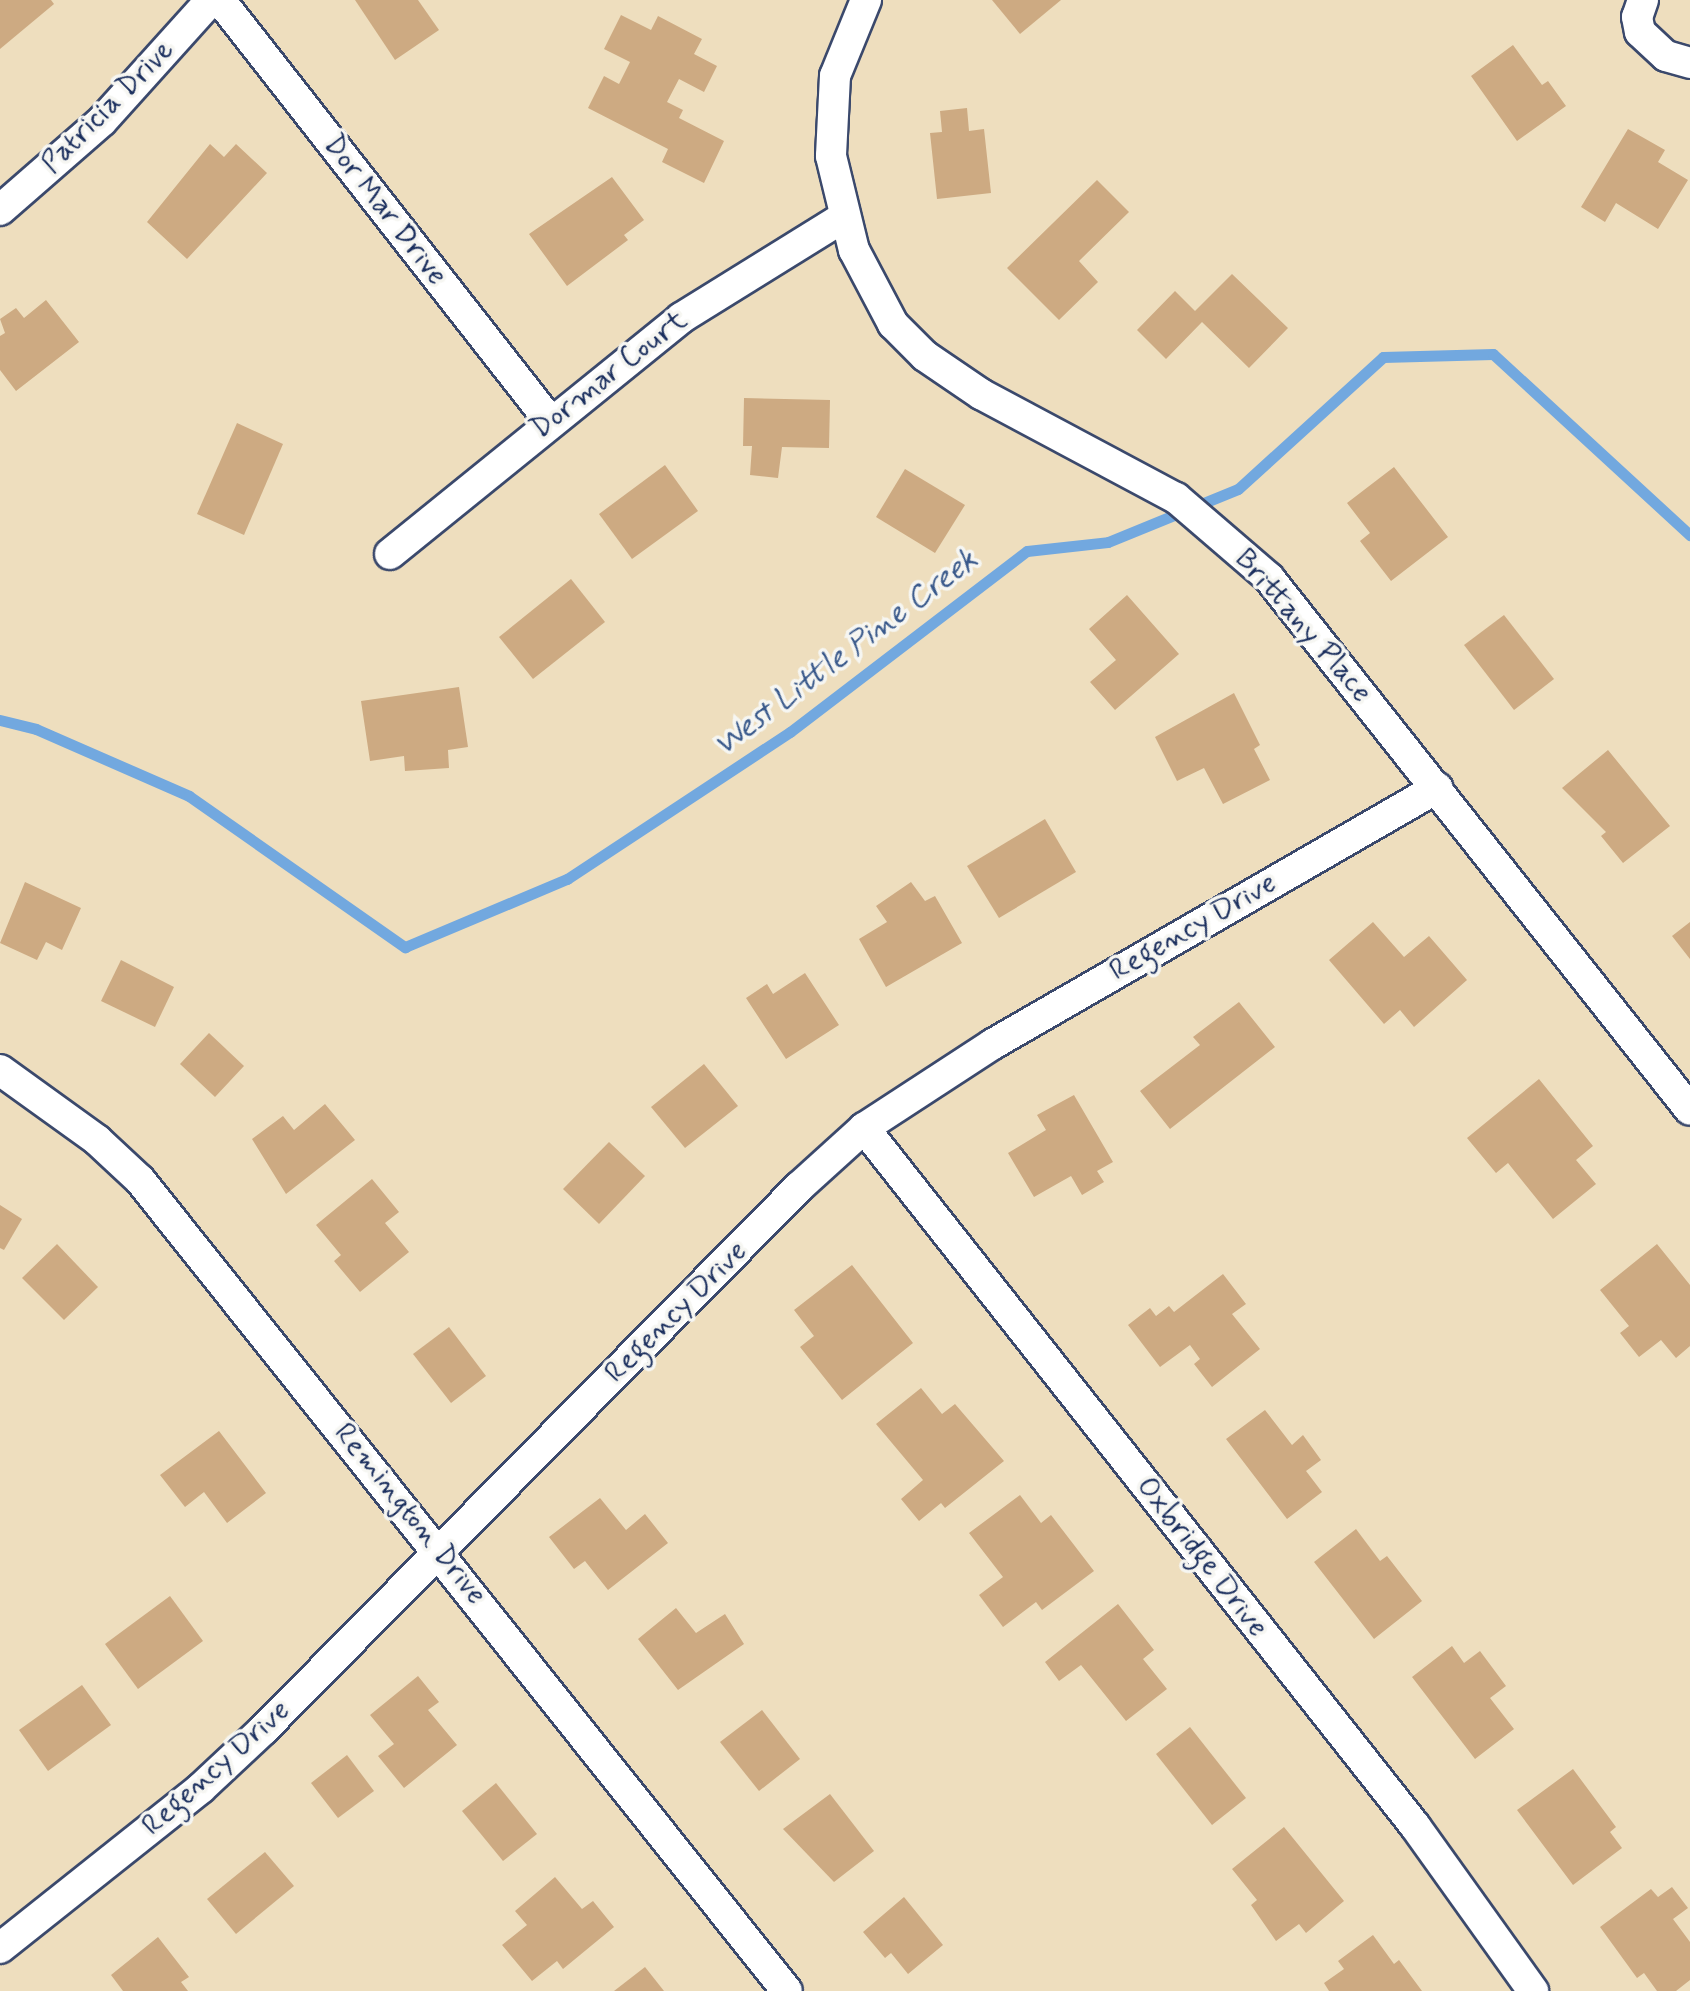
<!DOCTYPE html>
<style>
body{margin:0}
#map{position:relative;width:1690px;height:1991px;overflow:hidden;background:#eedebe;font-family:Mynerve,sans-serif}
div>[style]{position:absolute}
.stream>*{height:11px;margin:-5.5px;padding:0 5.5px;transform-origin:5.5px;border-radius:5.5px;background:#72a8df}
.building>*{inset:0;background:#cdaa82}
.roads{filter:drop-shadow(2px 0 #3b496c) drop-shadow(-2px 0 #3b496c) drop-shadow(0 2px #3b496c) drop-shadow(0 -2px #3b496c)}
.street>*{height:30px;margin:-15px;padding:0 15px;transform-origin:15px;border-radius:15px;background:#fff}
span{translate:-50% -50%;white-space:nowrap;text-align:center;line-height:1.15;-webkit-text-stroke:7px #f6f6f2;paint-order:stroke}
.street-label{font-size:30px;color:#1b2f5e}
.water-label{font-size:32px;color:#39598b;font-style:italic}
</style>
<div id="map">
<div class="stream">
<div style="left:0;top:720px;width:37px;rotate:14deg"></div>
<div style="left:36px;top:729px;width:167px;rotate:23.6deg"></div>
<div style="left:189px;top:796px;width:264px;rotate:35deg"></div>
<div style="left:405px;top:947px;width:176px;rotate:-22.8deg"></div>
<div style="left:567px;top:879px;width:267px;rotate:-33.4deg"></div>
<div style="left:790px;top:732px;width:298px;rotate:-37.4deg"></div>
<div style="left:1027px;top:551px;width:81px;rotate:-6.3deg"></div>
<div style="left:1108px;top:542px;width:140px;rotate:-22.2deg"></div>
<div style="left:1238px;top:489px;width:196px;rotate:-42.3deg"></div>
<div style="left:1383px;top:357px;width:110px;rotate:-1.6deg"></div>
<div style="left:1493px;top:354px;width:268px;rotate:42.6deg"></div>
</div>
<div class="building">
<div style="clip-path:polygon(0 0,51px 0,54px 4px,0 49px)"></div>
<div style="clip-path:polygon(355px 0,418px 0,439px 30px,395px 60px)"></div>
<div style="clip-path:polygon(992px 0,1061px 0,1020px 34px)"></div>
<div style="clip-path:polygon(621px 15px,651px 30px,658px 16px,702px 39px,694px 54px,717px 66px,704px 92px,679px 79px,667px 102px,683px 110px,679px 118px,724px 141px,704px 183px,662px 162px,668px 149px,588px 108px,604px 76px,619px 84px,630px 62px,604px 49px)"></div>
<div style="clip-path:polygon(1513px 45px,1542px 85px,1548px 81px,1566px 106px,1517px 141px,1471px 76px)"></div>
<div style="clip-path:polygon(967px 108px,969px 131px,984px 129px,991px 193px,937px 199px,930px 133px,942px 132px,940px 111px)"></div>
<div style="clip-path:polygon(1628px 129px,1665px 150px,1658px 162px,1688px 180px,1658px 229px,1616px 203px,1605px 222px,1581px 207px)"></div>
<div style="clip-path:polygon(210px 144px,224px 157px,236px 144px,267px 173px,187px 259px,147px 222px)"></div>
<div style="clip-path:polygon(612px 177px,644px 220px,624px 235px,628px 240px,567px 286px,529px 234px)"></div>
<div style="clip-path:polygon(1097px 180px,1129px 212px,1079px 261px,1098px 282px,1059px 320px,1007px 268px)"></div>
<div style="clip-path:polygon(1232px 274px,1288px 328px,1249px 368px,1202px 322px,1166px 359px,1137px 330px,1175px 291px,1195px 311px)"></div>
<div style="clip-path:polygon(46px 300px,79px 342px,16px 391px,0 370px,0 336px,5px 333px,0 319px,16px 308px,24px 318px)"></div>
<div style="clip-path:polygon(744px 398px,830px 400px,829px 448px,782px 447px,778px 478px,750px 475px,752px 446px,743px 446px)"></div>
<div style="clip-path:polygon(237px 423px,283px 444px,244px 535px,197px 514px)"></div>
<div style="clip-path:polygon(665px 465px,698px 511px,632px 559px,599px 514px)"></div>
<div style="clip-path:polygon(1394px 467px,1448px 537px,1391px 581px,1360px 541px,1370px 533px,1347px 503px)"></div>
<div style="clip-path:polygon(905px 469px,965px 505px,935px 553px,876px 517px)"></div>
<div style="clip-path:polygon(571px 579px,605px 622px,533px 679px,499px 637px)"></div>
<div style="clip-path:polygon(1127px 595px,1179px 654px,1115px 710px,1090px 682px,1116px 660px,1089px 629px)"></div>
<div style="clip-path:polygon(1504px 615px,1554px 679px,1514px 710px,1464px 645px)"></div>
<div style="clip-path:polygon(459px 687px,468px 747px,448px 750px,449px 768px,405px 771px,404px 756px,370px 761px,361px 701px)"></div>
<div style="clip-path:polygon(1234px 693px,1260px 745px,1254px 749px,1270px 780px,1223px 804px,1204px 768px,1177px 781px,1155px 737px)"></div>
<div style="clip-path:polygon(1608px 750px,1670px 826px,1623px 863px,1601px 836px,1606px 832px,1562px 788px)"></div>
<div style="clip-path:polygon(1045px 819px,1076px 872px,999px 918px,967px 866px)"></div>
<div style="clip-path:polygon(25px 882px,81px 908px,62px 950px,46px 942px,37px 960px,0 943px)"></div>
<div style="clip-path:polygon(911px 882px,925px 901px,935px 896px,962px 943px,886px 987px,859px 939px,887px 922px,876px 906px)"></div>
<div style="clip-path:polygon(1373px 922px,1404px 957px,1429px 936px,1467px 980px,1414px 1027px,1400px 1010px,1384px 1024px,1329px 960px)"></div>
<div style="clip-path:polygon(1690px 922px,1690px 959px,1672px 936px)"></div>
<div style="clip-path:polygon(121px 960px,174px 987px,155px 1027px,101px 1001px)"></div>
<div style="clip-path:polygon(805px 973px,839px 1025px,786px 1059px,746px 998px,767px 984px,773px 994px)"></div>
<div style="clip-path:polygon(1239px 1002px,1275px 1047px,1170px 1129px,1140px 1091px,1200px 1045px,1193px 1037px)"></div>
<div style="clip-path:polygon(209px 1033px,244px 1066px,215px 1097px,180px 1064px)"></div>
<div style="clip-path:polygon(704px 1064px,738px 1106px,685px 1148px,651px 1107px)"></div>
<div style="clip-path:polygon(1539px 1079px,1593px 1146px,1576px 1160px,1596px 1184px,1553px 1219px,1508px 1163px,1496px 1173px,1467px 1138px)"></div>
<div style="clip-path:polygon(1074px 1095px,1113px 1162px,1097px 1171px,1104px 1182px,1082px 1195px,1071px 1176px,1034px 1197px,1008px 1153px,1046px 1130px,1037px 1115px)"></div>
<div style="clip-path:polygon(325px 1104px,355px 1140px,286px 1194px,252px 1139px,283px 1116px,294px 1130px)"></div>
<div style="clip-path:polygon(609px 1142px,645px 1176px,599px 1224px,563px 1189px)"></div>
<div style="clip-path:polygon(372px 1179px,399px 1212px,385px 1223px,409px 1252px,360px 1292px,334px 1261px,341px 1255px,316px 1225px)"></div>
<div style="clip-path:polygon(0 1205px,22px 1219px,4px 1250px,0 1248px)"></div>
<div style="clip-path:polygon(57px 1244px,98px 1287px,64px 1320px,22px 1278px)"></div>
<div style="clip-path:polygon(1657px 1244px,1690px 1285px,1690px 1346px,1676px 1358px,1661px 1340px,1639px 1357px,1620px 1333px,1629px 1326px,1600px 1290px)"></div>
<div style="clip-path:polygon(852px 1265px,913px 1343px,842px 1400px,800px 1347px,814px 1336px,794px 1310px)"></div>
<div style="clip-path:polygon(1223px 1274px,1246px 1304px,1232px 1314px,1260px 1349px,1212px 1387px,1194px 1364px,1200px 1359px,1190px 1345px,1160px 1367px,1128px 1325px,1150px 1308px,1156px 1316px,1169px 1306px,1174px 1312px)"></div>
<div style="clip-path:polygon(449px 1327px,486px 1376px,451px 1403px,413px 1354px)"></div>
<div style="clip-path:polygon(921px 1388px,942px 1414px,955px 1404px,1004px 1461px,945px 1508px,941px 1503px,919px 1521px,901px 1499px,923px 1480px,876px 1424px)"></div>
<div style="clip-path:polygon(1265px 1410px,1292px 1445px,1303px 1435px,1321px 1460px,1306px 1471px,1322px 1492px,1287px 1519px,1226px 1439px)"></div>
<div style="clip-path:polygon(219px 1431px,266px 1493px,227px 1523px,204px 1492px,185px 1507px,160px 1475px)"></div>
<div style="clip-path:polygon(1020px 1495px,1041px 1523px,1051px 1515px,1094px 1571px,1042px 1610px,1036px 1602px,1003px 1627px,979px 1595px,1003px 1577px,969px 1533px)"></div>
<div style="clip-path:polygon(600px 1498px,626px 1530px,645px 1514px,668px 1543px,608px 1590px,585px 1561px,574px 1569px,549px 1537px)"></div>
<div style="clip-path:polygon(1356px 1529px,1380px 1561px,1387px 1556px,1422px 1601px,1374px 1639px,1314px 1562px)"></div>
<div style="clip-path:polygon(170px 1596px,203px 1641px,138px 1689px,105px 1644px)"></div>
<div style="clip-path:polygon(1118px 1604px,1154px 1650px,1143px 1659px,1167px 1689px,1126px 1721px,1081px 1665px,1059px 1681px,1045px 1662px)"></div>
<div style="clip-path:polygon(676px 1608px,696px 1633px,725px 1614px,744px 1644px,678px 1690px,638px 1639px)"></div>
<div style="clip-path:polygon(1452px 1646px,1464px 1663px,1480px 1651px,1506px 1686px,1490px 1698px,1514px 1729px,1475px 1759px,1412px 1677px)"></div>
<div style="clip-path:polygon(418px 1676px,439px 1702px,428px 1710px,457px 1745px,404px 1788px,378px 1756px,394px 1744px,370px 1715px)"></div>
<div style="clip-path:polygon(82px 1685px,111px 1725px,48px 1771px,19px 1730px)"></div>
<div style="clip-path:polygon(762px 1710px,800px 1759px,759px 1791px,720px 1742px)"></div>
<div style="clip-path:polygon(1190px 1727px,1246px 1798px,1212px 1825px,1156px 1754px)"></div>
<div style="clip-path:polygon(347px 1755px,374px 1791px,338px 1818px,311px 1783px)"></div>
<div style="clip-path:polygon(1573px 1769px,1616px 1827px,1610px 1832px,1622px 1848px,1573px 1885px,1517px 1810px)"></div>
<div style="clip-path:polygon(496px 1783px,537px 1834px,503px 1861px,462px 1811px)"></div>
<div style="clip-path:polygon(830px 1794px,874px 1851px,834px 1882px,783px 1829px)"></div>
<div style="clip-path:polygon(1284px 1827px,1344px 1901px,1306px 1933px,1299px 1924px,1276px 1941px,1251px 1905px,1257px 1900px,1232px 1869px)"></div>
<div style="clip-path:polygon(265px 1852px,294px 1886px,236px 1934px,207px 1899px)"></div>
<div style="clip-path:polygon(555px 1877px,582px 1909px,593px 1901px,614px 1927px,563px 1969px,557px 1961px,532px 1981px,502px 1945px,527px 1925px,515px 1911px)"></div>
<div style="clip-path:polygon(1672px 1887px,1688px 1908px,1673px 1919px,1690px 1942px,1690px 1980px,1676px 1991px,1657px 1991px,1644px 1973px,1637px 1978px,1600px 1927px,1651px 1889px,1658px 1897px)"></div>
<div style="clip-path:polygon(904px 1897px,943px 1945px,908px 1974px,891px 1953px,885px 1958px,863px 1932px)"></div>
<div style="clip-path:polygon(1373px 1935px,1394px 1964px,1399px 1960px,1422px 1991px,1329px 1991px,1324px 1983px,1344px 1969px,1338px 1961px)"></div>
<div style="clip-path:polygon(158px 1937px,189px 1977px,181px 1982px,188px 1991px,123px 1991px,111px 1975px)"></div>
<div style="clip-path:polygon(645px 1967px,664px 1991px,614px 1991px)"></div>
</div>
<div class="roads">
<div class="street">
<div style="left:220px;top:0;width:534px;rotate:51.93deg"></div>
<div style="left:866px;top:0;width:82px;rotate:112.2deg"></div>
<div style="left:835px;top:76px;width:80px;rotate:92.9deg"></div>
<div style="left:831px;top:156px;width:97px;rotate:76.3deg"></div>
<div style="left:854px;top:250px;width:84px;rotate:62.2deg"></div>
<div style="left:893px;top:324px;width:45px;rotate:45deg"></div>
<div style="left:925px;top:356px;width:68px;rotate:34.2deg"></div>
<div style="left:981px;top:394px;width:221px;rotate:28.1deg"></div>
<div style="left:1176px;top:498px;width:123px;rotate:40.7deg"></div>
<div style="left:1269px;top:578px;width:678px;rotate:51.64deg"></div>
<div style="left:1643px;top:0;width:18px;rotate:109deg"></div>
<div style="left:1637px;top:17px;width:15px;rotate:79deg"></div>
<div style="left:1640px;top:32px;width:35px;rotate:43deg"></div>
<div style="left:1666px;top:56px;width:25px;rotate:16deg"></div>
<div style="left:0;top:210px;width:135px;rotate:-41.1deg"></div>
<div style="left:102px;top:121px;width:163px;rotate:-48deg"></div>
<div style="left:390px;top:554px;width:375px;rotate:-39deg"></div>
<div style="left:681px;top:318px;width:190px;rotate:-31.8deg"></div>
<div style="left:0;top:1070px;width:120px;rotate:35.8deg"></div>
<div style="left:97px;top:1140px;width:59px;rotate:42.9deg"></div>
<div style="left:140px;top:1180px;width:1037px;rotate:51.42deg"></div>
<div style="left:864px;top:1128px;width:889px;rotate:51.71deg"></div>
<div style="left:1415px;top:1826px;width:203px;rotate:54.4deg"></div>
<div style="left:0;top:1948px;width:257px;rotate:-38.5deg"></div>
<div style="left:201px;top:1788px;width:85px;rotate:-43.1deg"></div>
<div style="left:263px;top:1730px;width:763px;rotate:-45.37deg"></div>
<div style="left:799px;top:1187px;width:88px;rotate:-42.2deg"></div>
<div style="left:864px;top:1128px;width:154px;rotate:-33.1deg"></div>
<div style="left:993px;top:1044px;width:513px;rotate:-29.97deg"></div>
</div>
</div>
<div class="street-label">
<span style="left:108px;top:107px;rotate:-45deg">Patricia Drive</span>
<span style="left:385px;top:210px;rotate:52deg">Dor Mar Drive</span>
<span style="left:609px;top:375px;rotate:-38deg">Dormar Court</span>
<span style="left:1303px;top:626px;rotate:49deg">Brittany Place</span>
<span style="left:1193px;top:927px;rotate:-30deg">Regency Drive</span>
<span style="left:676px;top:1312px;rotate:-45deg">Regency Drive</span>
<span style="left:410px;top:1514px;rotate:51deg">Remington Drive</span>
<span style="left:1202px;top:1557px;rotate:52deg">Oxbridge Drive</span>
<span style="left:216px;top:1768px;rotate:-42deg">Regency Drive</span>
</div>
<div class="water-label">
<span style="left:846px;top:653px;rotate:-37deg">West Little Pine Creek</span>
</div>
</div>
